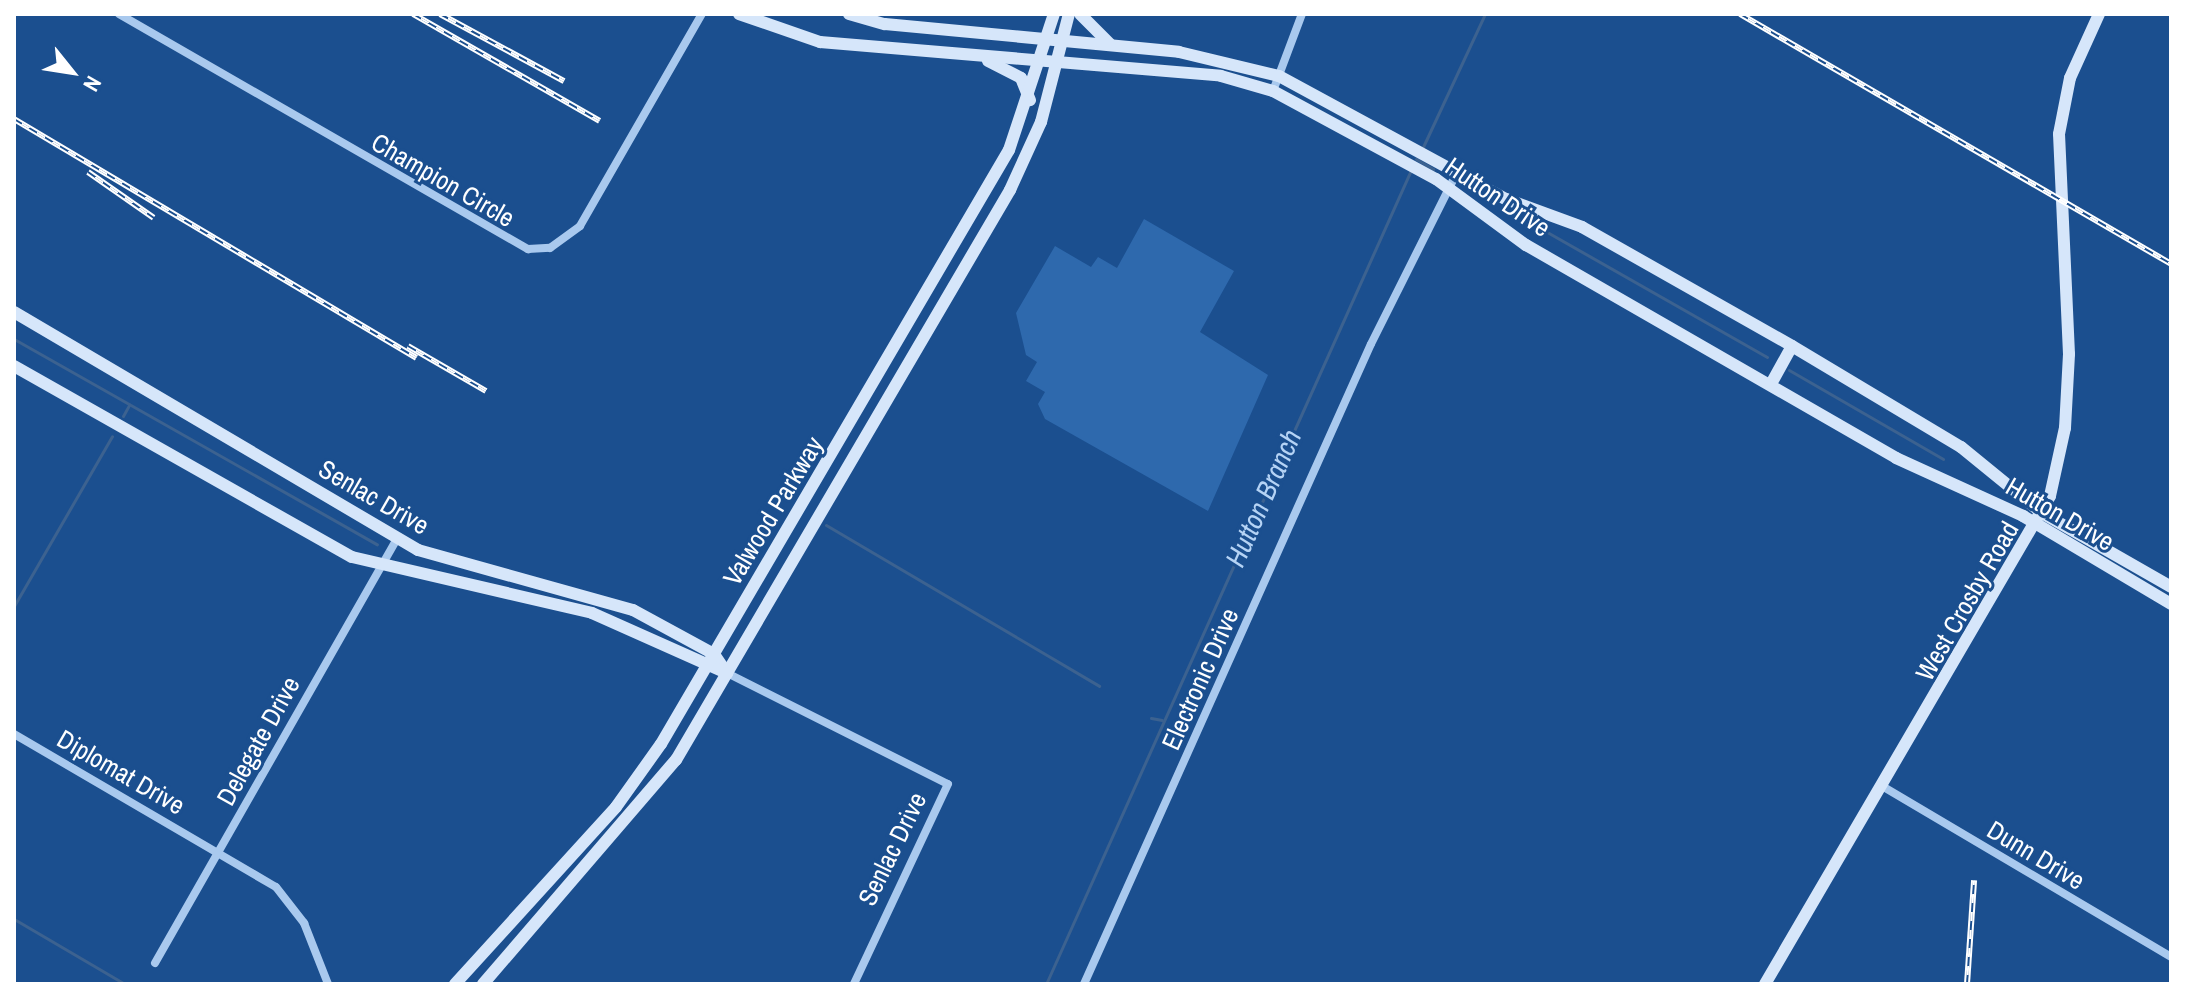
<!DOCTYPE html>
<style>
body{margin:0}
#map{position:relative;width:2185px;height:998px;overflow:hidden;background:#1b4f8f;font-family:"Archivo Narrow",sans-serif}
div>[style]{position:absolute}
.green>*{inset:0;background:#2e69ad}
.stream>*{height:3px;margin:-1.5px;padding:0 1.5px;transform-origin:1.5px;border-radius:1.5px;background:#3c6290}
.street>*{height:8px;margin:-4px;padding:0 4px;transform-origin:4px;border-radius:4px;background:#a9c9ee}
.secondary>*{height:12px;margin:-6px;padding:0 6px;transform-origin:6px;border-radius:6px;background:#d6e6fa}
.rail>*{height:6px;margin-top:-3px;transform-origin:0;background:repeating-linear-gradient(90deg,#1b4f8f 0 9px,#fff 0 18px);box-sizing:border-box;border-block:2px solid #fff}
span{translate:-50% -50%;white-space:nowrap;text-align:center;line-height:1.15;-webkit-text-stroke:6px #1b4f8f;paint-order:stroke}
.street-label{font-size:26px;color:#fff}
.water-label{font-size:28px;color:#b5d3f5;font-style:italic}
.frame{position:absolute;inset:0;border:16px solid #fff;pointer-events:none}
.north{position:absolute;left:32px;top:32px;width:80px;height:80px;-webkit-text-stroke:6px #1b4f8f;paint-order:stroke;rotate:120deg;font-size:22px;font-weight:700;line-height:32px;text-align:center;color:#fff}
.north::after{content:'';display:block;margin:auto;width:28px;height:36px;background:#fff;clip-path:polygon(50% 0,100% 100%,50% 72%,0 100%)}
</style>
<div id="map">
<div class="green">
<div style="clip-path:polygon(1144px 219px,1234px 271px,1200px 332px,1268px 375px,1208px 511px,1045px 419px,1038px 404px,1045px 392px,1026px 381px,1037px 362px,1026px 355px,1016px 313px,1055px 246px,1091px 267px,1098px 257px,1117px 268px)"></div>
</div>
<div class="stream">
<div style="left:1422px;top:149px;width:149px;rotate:-65deg"></div>
<div style="left:1416px;top:159px;width:20px;rotate:30deg"></div>
<div style="left:1547px;top:232px;width:253px;rotate:29.6deg"></div>
<div style="left:14px;top:339px;width:417px;rotate:29.5deg"></div>
<div style="left:1789px;top:370px;width:178px;rotate:30deg"></div>
<div style="left:123px;top:416px;width:13px;rotate:-61deg"></div>
<div style="left:826px;top:525px;width:317px;rotate:30.5deg"></div>
<div style="left:14px;top:606px;width:196px;rotate:-60deg"></div>
<div style="left:1151px;top:718px;width:11px;rotate:10deg"></div>
<div style="left:14px;top:919px;width:129px;rotate:30.4deg"></div>
<div style="left:1046px;top:984px;width:892px;rotate:-65.85deg"></div>
</div>
<div class="street">
<div style="left:119px;top:14px;width:472px;rotate:29.9deg"></div>
<div style="left:528px;top:249px;width:22px;rotate:-3deg"></div>
<div style="left:550px;top:248px;width:37px;rotate:-36deg"></div>
<div style="left:580px;top:226px;width:245px;rotate:-60.1deg"></div>
<div style="left:1273px;top:91px;width:82px;rotate:-69.4deg"></div>
<div style="left:727px;top:673px;width:247px;rotate:26.7deg"></div>
<div style="left:948px;top:784px;width:221px;rotate:115.2deg"></div>
<div style="left:14px;top:734px;width:303px;rotate:30.3deg"></div>
<div style="left:276px;top:887px;width:46px;rotate:52.1deg"></div>
<div style="left:304px;top:923px;width:66px;rotate:68.5deg"></div>
<div style="left:1882px;top:786px;width:336px;rotate:30.6deg"></div>
<div style="left:155px;top:963px;width:489px;rotate:-60.3deg"></div>
<div style="left:1084px;top:984px;width:701px;rotate:-65.85deg"></div>
<div style="left:1371px;top:344px;width:190px;rotate:-63.4deg"></div>
</div>
<div class="secondary">
<div style="left:739px;top:14px;width:86px;rotate:19.1deg"></div>
<div style="left:820px;top:42px;width:402px;rotate:4.8deg"></div>
<div style="left:1221px;top:76px;width:54px;rotate:16.1deg"></div>
<div style="left:1273px;top:91px;width:185px;rotate:28.4deg"></div>
<div style="left:1436px;top:179px;width:112px;rotate:36.3deg"></div>
<div style="left:1526px;top:245px;width:427px;rotate:29.9deg"></div>
<div style="left:1896px;top:458px;width:140px;rotate:24.5deg"></div>
<div style="left:2023px;top:516px;width:172px;rotate:30.7deg"></div>
<div style="left:849px;top:14px;width:37px;rotate:16deg"></div>
<div style="left:885px;top:24px;width:295px;rotate:5.4deg"></div>
<div style="left:1179px;top:52px;width:103px;rotate:13.5deg"></div>
<div style="left:1279px;top:76px;width:258px;rotate:28.5deg"></div>
<div style="left:1506px;top:199px;width:81px;rotate:20.2deg"></div>
<div style="left:1582px;top:227px;width:241px;rotate:29.5deg"></div>
<div style="left:1792px;top:346px;width:197px;rotate:30.9deg"></div>
<div style="left:1961px;top:447px;width:104px;rotate:39.2deg"></div>
<div style="left:2042px;top:513px;width:149px;rotate:29.8deg"></div>
<div style="left:1080px;top:14px;width:42px;rotate:45deg"></div>
<div style="left:988px;top:61px;width:37px;rotate:27deg"></div>
<div style="left:1021px;top:78px;width:24px;rotate:68deg"></div>
<div style="left:14px;top:312px;width:469px;rotate:30.5deg"></div>
<div style="left:418px;top:550px;width:223px;rotate:15.6deg"></div>
<div style="left:633px;top:610px;width:92px;rotate:28.5deg"></div>
<div style="left:714px;top:654px;width:23px;rotate:56deg"></div>
<div style="left:14px;top:366px;width:388px;rotate:29.5deg"></div>
<div style="left:352px;top:557px;width:246px;rotate:13.1deg"></div>
<div style="left:592px;top:613px;width:148px;rotate:24deg"></div>
<div style="left:1771px;top:384px;width:43px;rotate:-61.1deg"></div>
<div style="left:455px;top:984px;width:239px;rotate:-47.7deg"></div>
<div style="left:616px;top:807px;width:77px;rotate:-54.5deg"></div>
<div style="left:661px;top:744px;width:688px;rotate:-59.64deg"></div>
<div style="left:1009px;top:150px;width:143px;rotate:-71.7deg"></div>
<div style="left:483px;top:984px;width:296px;rotate:-49.3deg"></div>
<div style="left:676px;top:760px;width:661px;rotate:-59.63deg"></div>
<div style="left:1010px;top:190px;width:75px;rotate:-65.5deg"></div>
<div style="left:1041px;top:122px;width:112px;rotate:-75.5deg"></div>
<div style="left:1765px;top:984px;width:565px;rotate:-59.71deg"></div>
<div style="left:2050px;top:496px;width:70px;rotate:-77.6deg"></div>
<div style="left:2065px;top:428px;width:74px;rotate:-86.9deg"></div>
<div style="left:2069px;top:354px;width:220px;rotate:-92.6deg"></div>
<div style="left:2059px;top:134px;width:57px;rotate:-78.9deg"></div>
<div style="left:2070px;top:78px;width:70px;rotate:-65.6deg"></div>
</div>
<div class="rail">
<div style="left:413px;top:14px;width:215px;rotate:29.8deg"></div>
<div style="left:440px;top:14px;width:141px;rotate:28.4deg"></div>
<div style="left:1740px;top:14px;width:498px;rotate:30.1deg"></div>
<div style="left:14px;top:119px;width:468px;rotate:30.7deg"></div>
<div style="left:88px;top:172px;width:80px;rotate:34.9deg"></div>
<div style="left:408px;top:346px;width:90px;rotate:30deg"></div>
<div style="left:1967px;top:984px;width:104px;rotate:-86.1deg"></div>
</div>
<div class="street-label">
<span style="left:443px;top:180px;rotate:30deg">Champion Circle</span>
<span style="left:1498px;top:197px;rotate:34deg">Hutton Drive</span>
<span style="left:374px;top:497px;rotate:30deg">Senlac Drive</span>
<span style="left:773px;top:511px;rotate:-59deg">Valwood Parkway</span>
<span style="left:2060px;top:514px;rotate:30deg">Hutton Drive</span>
<span style="left:1967px;top:601px;rotate:-60deg">West Crosby Road</span>
<span style="left:1200px;top:679px;rotate:-66deg">Electronic Drive</span>
<span style="left:258px;top:741px;rotate:-61deg">Delegate Drive</span>
<span style="left:121px;top:772px;rotate:30deg">Diplomat Drive</span>
<span style="left:892px;top:849px;rotate:-64deg">Senlac Drive</span>
<span style="left:2036px;top:855px;rotate:31deg">Dunn Drive</span>
</div>
<div class="water-label">
<span style="left:1263px;top:498px;rotate:-66deg">Hutton Branch</span>
</div>
<div class="frame"></div>
<div class="north">N</div>
</div>
